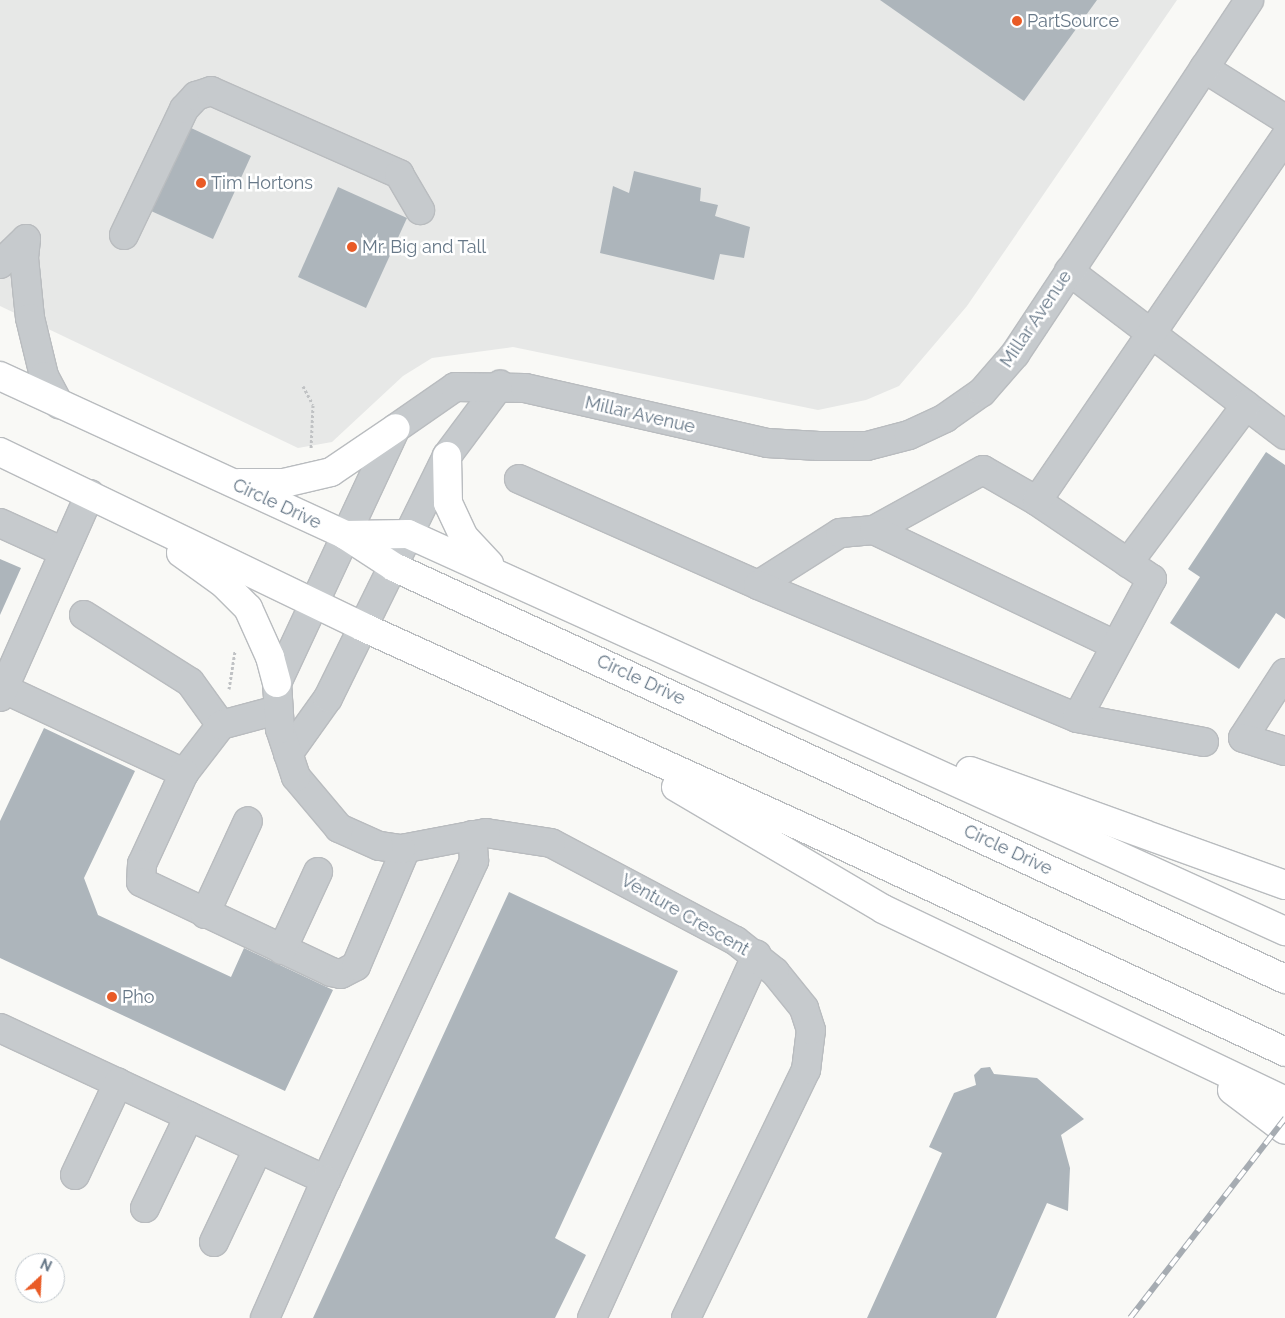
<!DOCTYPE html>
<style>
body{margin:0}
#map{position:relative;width:1285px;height:1318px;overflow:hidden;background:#f9f9f6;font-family:Raleway,sans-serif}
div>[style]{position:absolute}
.built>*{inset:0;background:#e7e8e7}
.building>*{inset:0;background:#adb5bb}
.path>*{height:3px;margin-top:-1.5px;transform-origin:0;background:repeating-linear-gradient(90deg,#c0c2c4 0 2.5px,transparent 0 5px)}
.roads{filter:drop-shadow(1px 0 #b9bcbf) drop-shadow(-1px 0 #b9bcbf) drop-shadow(0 1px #b9bcbf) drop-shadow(0 -1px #b9bcbf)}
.minor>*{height:28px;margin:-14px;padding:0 14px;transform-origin:14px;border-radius:14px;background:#c6cacd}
.highway>*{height:28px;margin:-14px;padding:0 14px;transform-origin:14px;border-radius:14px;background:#fff}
.rail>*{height:5.5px;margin-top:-2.75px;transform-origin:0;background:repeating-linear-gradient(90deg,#fff 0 11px,#a6acb2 0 22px);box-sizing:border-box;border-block:1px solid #a6acb2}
.dots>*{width:14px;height:14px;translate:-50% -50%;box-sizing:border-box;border:2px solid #fff;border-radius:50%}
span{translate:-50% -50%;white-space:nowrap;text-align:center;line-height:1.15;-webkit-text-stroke:5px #fff;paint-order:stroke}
.poi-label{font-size:18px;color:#677888}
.left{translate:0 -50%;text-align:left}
.street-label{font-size:18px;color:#677888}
.north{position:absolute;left:15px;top:1253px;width:50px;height:50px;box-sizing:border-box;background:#fff;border:1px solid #c2c9cf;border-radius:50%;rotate:25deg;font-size:14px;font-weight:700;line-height:20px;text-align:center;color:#677888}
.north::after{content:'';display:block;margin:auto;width:18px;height:22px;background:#e95b26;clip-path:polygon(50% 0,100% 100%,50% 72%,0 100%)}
</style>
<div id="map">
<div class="built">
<div style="clip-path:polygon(0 0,1177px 0,967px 306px,899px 386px,866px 400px,818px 410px,513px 347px,432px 358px,403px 376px,332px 442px,298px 448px,0 306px)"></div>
</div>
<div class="building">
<div style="clip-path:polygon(880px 0,1097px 0,1024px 101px)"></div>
<div style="clip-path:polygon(189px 127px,251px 156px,213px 239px,151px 211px)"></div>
<div style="clip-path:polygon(634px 171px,701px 188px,700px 201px,718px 205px,715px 216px,750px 227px,744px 258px,720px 254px,714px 280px,600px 253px,613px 186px,629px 193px)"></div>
<div style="clip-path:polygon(338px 187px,407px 218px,366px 308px,298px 277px)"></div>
<div style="clip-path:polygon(1266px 452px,1285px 465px,1285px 619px,1276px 613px,1239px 669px,1170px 623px,1200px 577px,1188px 569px)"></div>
<div style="clip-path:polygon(0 559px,21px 568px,0 615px)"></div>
<div style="clip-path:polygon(44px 728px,135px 771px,84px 878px,98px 915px,231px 977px,244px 948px,333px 990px,285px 1091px,0 958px,0 821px)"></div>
<div style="clip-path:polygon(509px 892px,678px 971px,555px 1238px,586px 1255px,555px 1318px,313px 1318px)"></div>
<div style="clip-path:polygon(990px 1067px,994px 1074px,1037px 1078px,1084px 1119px,1061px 1135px,1070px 1168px,1068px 1211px,1047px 1203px,996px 1318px,867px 1318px,942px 1153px,929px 1147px,954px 1093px,976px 1085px,974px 1075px,981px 1068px)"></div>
</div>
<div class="path">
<div style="left:303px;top:386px;width:21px;rotate:62deg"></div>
<div style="left:313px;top:405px;width:44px;rotate:92.6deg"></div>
<div style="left:229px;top:689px;width:39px;rotate:-81deg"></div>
</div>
<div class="roads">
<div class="minor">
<div style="left:1204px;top:68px;width:96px;rotate:32.2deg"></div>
<div style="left:124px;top:235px;width:140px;rotate:-64.5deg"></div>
<div style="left:184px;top:109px;width:18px;rotate:-47deg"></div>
<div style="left:196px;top:96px;width:16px;rotate:-18deg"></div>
<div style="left:211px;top:91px;width:206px;rotate:23.8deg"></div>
<div style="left:399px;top:174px;width:42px;rotate:59.7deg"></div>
<div style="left:26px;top:239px;width:19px;rotate:96deg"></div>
<div style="left:24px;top:258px;width:60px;rotate:84.3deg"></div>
<div style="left:30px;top:318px;width:60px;rotate:76.4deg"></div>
<div style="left:44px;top:376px;width:32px;rotate:62deg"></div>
<div style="left:0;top:264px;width:36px;rotate:-44deg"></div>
<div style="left:1069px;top:271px;width:271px;rotate:37.2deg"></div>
<div style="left:519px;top:479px;width:261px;rotate:23.9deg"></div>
<div style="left:758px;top:585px;width:97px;rotate:-32.4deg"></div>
<div style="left:840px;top:533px;width:34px;rotate:-5deg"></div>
<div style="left:1037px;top:501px;width:62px;rotate:-150.1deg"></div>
<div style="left:983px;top:470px;width:124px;rotate:151.2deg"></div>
<div style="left:874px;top:530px;width:267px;rotate:25.5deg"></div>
<div style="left:0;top:523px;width:70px;rotate:24.4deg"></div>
<div style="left:1128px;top:563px;width:197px;rotate:-53.2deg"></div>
<div style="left:758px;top:585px;width:346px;rotate:22.6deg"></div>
<div style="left:84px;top:615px;width:125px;rotate:32.3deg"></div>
<div style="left:190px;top:682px;width:53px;rotate:54.2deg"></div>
<div style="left:1285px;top:673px;width:77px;rotate:122.9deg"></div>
<div style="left:1243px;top:738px;width:44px;rotate:17.2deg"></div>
<div style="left:4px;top:689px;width:199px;rotate:25deg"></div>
<div style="left:184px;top:773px;width:61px;rotate:-52.4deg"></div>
<div style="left:221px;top:725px;width:58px;rotate:-15deg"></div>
<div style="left:0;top:697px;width:222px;rotate:-66.1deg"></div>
<div style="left:1204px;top:742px;width:129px;rotate:-169.3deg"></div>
<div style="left:1077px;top:718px;width:158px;rotate:-61.7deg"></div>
<div style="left:1152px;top:579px;width:139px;rotate:-145.9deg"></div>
<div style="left:1037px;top:501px;width:440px;rotate:-55.7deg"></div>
<div style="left:288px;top:754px;width:69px;rotate:-54.5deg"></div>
<div style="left:328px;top:698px;width:270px;rotate:-63.8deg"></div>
<div style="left:447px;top:456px;width:89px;rotate:-53.3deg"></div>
<div style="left:184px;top:773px;width:100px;rotate:114.8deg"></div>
<div style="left:142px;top:864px;width:18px;rotate:93deg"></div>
<div style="left:141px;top:882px;width:210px;rotate:25.3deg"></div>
<div style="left:331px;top:972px;width:10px;rotate:11deg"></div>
<div style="left:341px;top:974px;width:17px;rotate:-28deg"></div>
<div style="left:356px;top:966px;width:128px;rotate:-67deg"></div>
<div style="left:205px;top:914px;width:102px;rotate:-65.2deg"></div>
<div style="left:282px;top:950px;width:86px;rotate:-65.2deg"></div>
<div style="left:0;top:1028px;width:360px;rotate:25deg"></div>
<div style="left:326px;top:1180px;width:352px;rotate:-65.1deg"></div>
<div style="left:474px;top:861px;width:26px;rotate:-94deg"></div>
<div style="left:75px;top:1175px;width:102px;rotate:-64.9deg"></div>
<div style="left:145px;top:1208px;width:102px;rotate:-64.4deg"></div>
<div style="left:214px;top:1242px;width:103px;rotate:-64.7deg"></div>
<div style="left:265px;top:1318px;width:151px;rotate:-66.2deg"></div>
<div style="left:592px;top:1318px;width:399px;rotate:-65.6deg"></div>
<div style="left:686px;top:1318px;width:276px;rotate:-64.2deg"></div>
<div style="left:806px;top:1070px;width:40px;rotate:-82.9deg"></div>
<div style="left:811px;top:1030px;width:23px;rotate:-108deg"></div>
<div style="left:804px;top:1008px;width:46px;rotate:-128.9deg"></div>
<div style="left:775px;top:972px;width:50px;rotate:-141.5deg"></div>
<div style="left:736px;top:941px;width:209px;rotate:-152.1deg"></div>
<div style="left:551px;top:843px;width:66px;rotate:-171.3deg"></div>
<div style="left:486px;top:833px;width:86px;rotate:169.3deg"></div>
<div style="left:401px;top:849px;width:22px;rotate:-172deg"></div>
<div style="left:379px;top:846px;width:44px;rotate:-155.8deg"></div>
<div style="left:339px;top:828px;width:67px;rotate:-130.1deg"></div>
<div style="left:296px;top:777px;width:51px;rotate:-108.4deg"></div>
<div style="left:280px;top:729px;width:46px;rotate:-93.7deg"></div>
<div style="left:277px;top:683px;width:281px;rotate:-65deg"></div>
<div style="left:396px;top:428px;width:72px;rotate:-34.8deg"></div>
<div style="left:455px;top:387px;width:70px;rotate:0.8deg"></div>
<div style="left:525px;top:388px;width:248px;rotate:12.8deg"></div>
<div style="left:767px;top:443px;width:52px;rotate:3.3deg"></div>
<div style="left:819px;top:446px;width:48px"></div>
<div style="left:867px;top:446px;width:43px;rotate:-14.7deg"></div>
<div style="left:909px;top:435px;width:40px;rotate:-25deg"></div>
<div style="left:945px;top:418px;width:45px;rotate:-35.1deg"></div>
<div style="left:982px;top:392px;width:50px;rotate:-49deg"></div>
<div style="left:1015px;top:354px;width:424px;rotate:-56.5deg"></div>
</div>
<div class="highway">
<div style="left:0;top:376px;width:380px;rotate:24.7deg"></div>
<div style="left:345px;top:535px;width:59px;rotate:33.1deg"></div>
<div style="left:394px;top:567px;width:982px;rotate:24.82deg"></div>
<div style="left:0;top:452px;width:403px;rotate:25.7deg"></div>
<div style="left:363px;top:627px;width:531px;rotate:24.49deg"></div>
<div style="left:846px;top:847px;width:485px;rotate:25deg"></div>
<div style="left:447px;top:456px;width:47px;rotate:88.8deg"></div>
<div style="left:448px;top:503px;width:38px;rotate:65deg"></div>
<div style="left:464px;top:537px;width:37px;rotate:47deg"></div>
<div style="left:239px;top:483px;width:45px"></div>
<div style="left:284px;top:483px;width:48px;rotate:-13.2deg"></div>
<div style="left:331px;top:472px;width:78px;rotate:-34.1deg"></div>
<div style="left:345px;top:535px;width:63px;rotate:-0.9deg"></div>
<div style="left:408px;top:534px;width:963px;rotate:24.36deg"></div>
<div style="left:181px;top:553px;width:53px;rotate:35.8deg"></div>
<div style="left:224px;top:584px;width:34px;rotate:45deg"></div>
<div style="left:248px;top:608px;width:54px;rotate:65.8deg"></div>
<div style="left:270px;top:657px;width:27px;rotate:75deg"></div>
<div style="left:970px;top:771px;width:335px;rotate:19.9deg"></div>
<div style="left:676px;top:787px;width:240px;rotate:30.5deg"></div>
<div style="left:883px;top:909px;width:445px;rotate:25.5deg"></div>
<div style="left:1232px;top:1090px;width:66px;rotate:37deg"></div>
</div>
</div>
<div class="rail">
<div style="left:1130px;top:1318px;width:253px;rotate:-52.2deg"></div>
</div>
<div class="dots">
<div style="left:1017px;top:21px;background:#e95b26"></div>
<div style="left:201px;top:183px;background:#e95b26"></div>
<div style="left:352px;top:247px;background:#e95b26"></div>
<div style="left:112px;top:997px;background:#e95b26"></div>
</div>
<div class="poi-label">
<span class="left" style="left:1027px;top:21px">PartSource</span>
<span class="left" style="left:211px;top:183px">Tim Hortons</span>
<span class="left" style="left:362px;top:247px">Mr. Big and Tall</span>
<span class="left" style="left:122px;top:997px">Pho</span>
</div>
<div class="street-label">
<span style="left:1036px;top:319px;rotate:-56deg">Millar Avenue</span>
<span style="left:640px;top:415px;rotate:13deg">Millar Avenue</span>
<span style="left:277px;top:504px;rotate:25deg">Circle Drive</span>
<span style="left:641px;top:680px;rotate:25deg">Circle Drive</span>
<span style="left:1008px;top:850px;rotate:25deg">Circle Drive</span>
<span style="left:685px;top:915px;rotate:30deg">Venture Crescent</span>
</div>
<div class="north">N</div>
</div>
